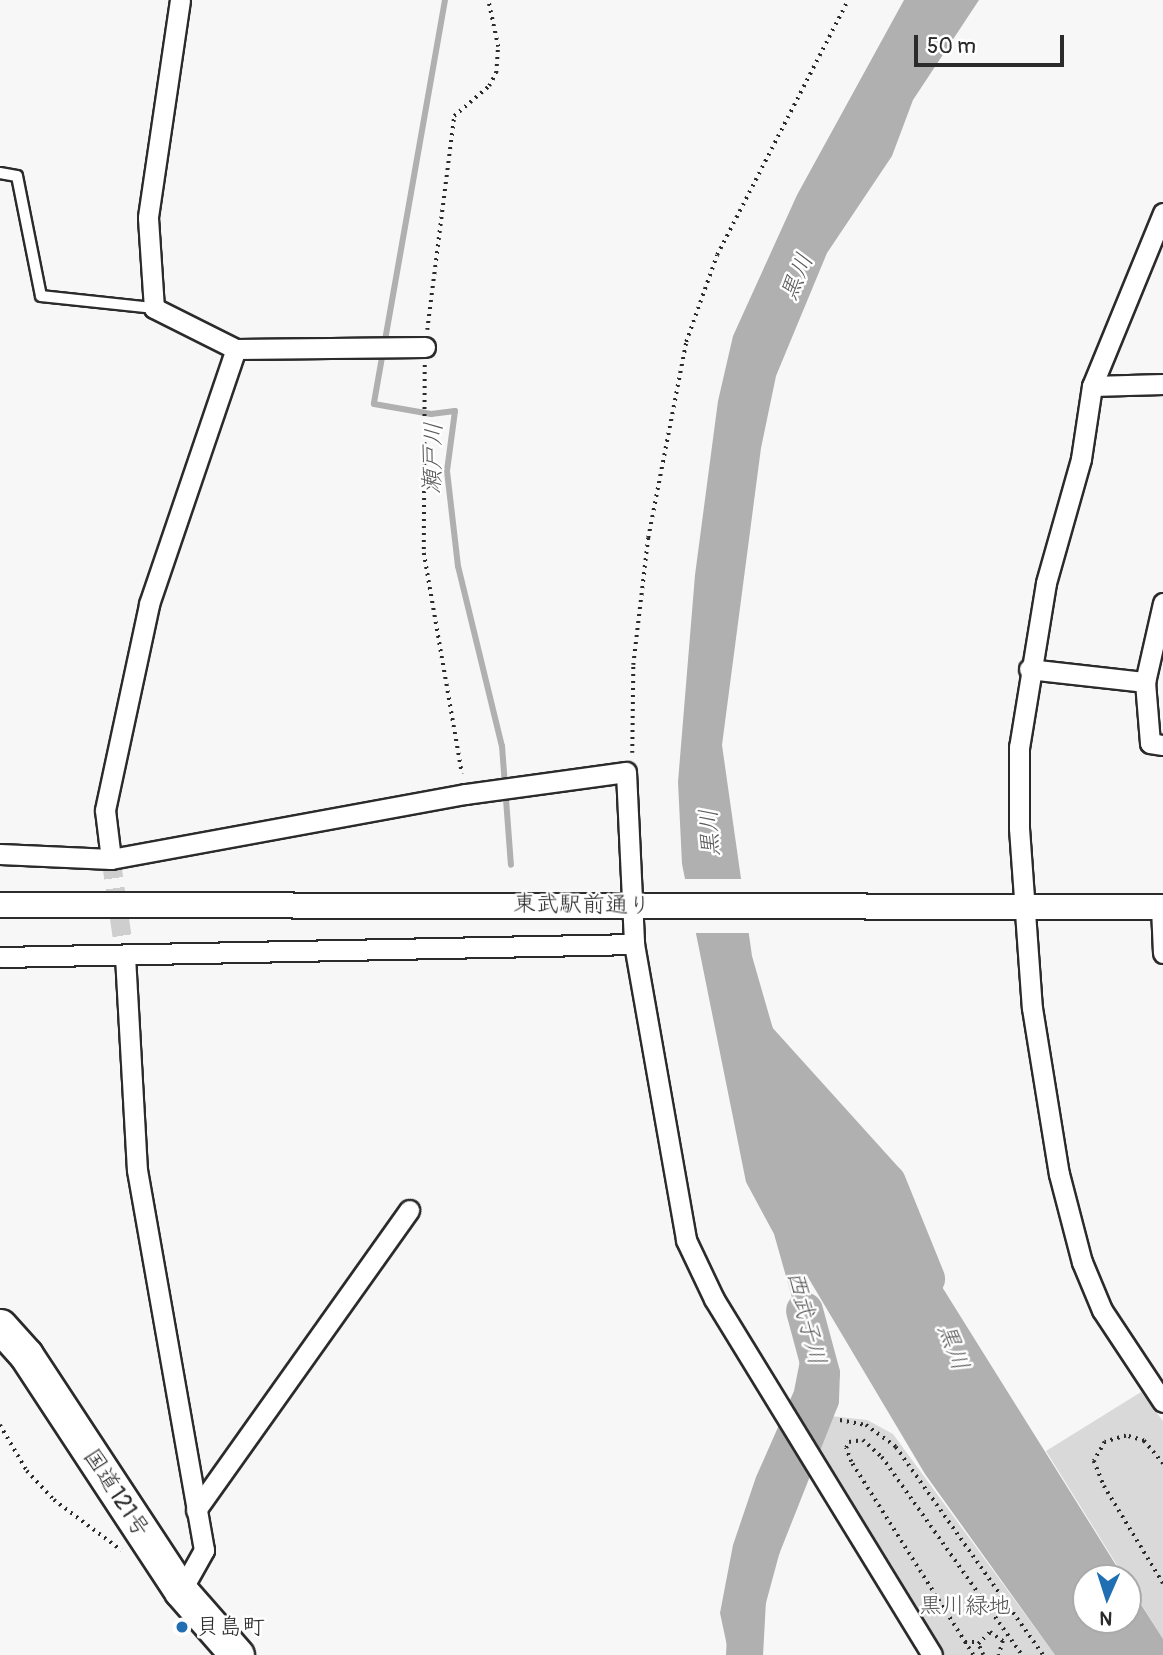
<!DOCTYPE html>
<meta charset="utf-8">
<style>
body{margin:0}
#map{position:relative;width:1163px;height:1655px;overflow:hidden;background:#f7f7f7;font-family:Pangolin,"Klee One",sans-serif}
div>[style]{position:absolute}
.green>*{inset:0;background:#d9d9d9}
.water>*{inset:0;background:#b0b0b0}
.pier>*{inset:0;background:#f7f7f7}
.stream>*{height:6px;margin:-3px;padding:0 3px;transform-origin:3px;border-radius:3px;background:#b0b0b0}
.river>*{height:37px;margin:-18.5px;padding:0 18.5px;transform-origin:18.5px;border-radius:18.5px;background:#b0b0b0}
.minor-tunnel>*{height:19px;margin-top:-9.5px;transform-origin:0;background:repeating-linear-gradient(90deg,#cecece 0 19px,transparent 0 29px)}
.path>*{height:3.5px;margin-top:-1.75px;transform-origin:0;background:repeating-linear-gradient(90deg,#2b2b2b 0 2px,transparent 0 7px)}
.roads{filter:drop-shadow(2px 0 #2b2b2b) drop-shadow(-2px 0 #2b2b2b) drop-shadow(0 2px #2b2b2b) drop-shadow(0 -2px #2b2b2b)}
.service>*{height:10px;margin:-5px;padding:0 5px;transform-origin:5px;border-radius:5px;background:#fff}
.minor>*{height:19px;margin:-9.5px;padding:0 9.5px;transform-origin:9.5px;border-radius:9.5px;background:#fff}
.tertiary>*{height:24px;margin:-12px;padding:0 12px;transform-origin:12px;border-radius:12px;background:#fff}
.trunk>*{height:33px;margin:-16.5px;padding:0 16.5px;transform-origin:16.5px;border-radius:16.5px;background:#fff}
.dots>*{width:19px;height:19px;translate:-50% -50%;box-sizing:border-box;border:4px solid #fff;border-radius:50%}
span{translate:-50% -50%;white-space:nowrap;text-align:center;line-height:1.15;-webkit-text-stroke:5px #fff;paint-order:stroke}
.street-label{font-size:23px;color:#2b2b2b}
.park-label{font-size:23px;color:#565656}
.poi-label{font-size:23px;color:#2b2b2b}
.left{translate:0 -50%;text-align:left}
.water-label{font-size:24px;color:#5a5a5a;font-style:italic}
.north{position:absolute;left:1072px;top:1564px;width:70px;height:70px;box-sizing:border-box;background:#fff;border:2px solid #aaa;border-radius:50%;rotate:183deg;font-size:19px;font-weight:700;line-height:28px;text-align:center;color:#2b2b2b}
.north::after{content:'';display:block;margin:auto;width:24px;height:32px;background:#1f6fb2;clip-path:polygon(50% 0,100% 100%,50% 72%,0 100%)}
.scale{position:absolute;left:914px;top:35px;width:150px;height:32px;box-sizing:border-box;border:4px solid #2b2b2b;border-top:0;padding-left:9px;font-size:21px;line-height:24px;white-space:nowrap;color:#2b2b2b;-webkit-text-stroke:5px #fff;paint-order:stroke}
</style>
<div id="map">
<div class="green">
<div style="clip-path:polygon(1141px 1392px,1163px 1421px,1163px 1639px,1046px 1451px)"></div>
<div style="clip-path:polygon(821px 1415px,867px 1420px,893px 1434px,1055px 1655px,941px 1655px,809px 1434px)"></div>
</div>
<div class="water">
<div style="clip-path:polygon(904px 0,979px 0,913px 100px,892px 156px,827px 253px,776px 376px,761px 448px,722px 745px,752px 956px,788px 1081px,879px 1186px,1124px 1578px,1086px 1578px,1086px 1620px,1128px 1620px,1128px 1584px,1163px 1639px,1163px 1655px,1055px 1655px,925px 1474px,806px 1274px,819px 1316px,814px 1395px,779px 1467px,735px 1609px,747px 1655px,729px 1655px,720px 1613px,733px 1545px,756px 1477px,794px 1391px,804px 1340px,774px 1234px,746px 1182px,682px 864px,678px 782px,695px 575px,718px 401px,733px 336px,797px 195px)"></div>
</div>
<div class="pier">
<div style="clip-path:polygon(681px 879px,746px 879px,753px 933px,692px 933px)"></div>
</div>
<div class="stream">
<div style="left:445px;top:0;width:410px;rotate:100deg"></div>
<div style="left:374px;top:404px;width:58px;rotate:10deg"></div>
<div style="left:431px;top:414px;width:24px;rotate:-7deg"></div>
<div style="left:455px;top:411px;width:61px;rotate:97.6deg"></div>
<div style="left:447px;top:471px;width:96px;rotate:83.4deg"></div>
<div style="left:458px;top:566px;width:185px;rotate:76.3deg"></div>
<div style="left:502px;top:746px;width:119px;rotate:85.7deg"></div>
</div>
<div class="river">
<div style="left:754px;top:1035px;width:198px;rotate:47.9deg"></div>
<div style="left:887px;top:1182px;width:104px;rotate:67.9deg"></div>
<div style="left:744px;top:1655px;width:55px;rotate:-86.9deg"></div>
<div style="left:747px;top:1600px;width:54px;rotate:-74.9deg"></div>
<div style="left:761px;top:1548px;width:160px;rotate:-68.4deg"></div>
<div style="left:820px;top:1399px;width:26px;rotate:-88deg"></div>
<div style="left:821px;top:1373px;width:65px;rotate:-105.1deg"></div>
</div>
<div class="minor-tunnel">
<div style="left:111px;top:859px;width:98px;rotate:81.8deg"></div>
</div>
<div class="path">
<div style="left:427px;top:330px;width:216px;rotate:-82.8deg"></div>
<div style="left:454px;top:116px;width:46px;rotate:-40.6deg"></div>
<div style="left:489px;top:86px;width:15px;rotate:-62deg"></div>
<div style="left:496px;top:73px;width:26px;rotate:-86deg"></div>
<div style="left:498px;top:47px;width:48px;rotate:-102deg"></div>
<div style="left:425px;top:365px;width:188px;rotate:90.3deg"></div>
<div style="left:424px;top:553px;width:224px;rotate:80.2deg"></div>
<div style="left:632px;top:753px;width:88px;rotate:-89.3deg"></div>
<div style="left:633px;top:665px;width:128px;rotate:-83.3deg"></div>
<div style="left:648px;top:538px;width:200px;rotate:-79deg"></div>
<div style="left:686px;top:342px;width:92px;rotate:-70.4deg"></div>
<div style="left:717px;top:255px;width:287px;rotate:-62.8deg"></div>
<div style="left:840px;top:1420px;width:26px;rotate:11deg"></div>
<div style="left:866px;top:1425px;width:37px;rotate:36deg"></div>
<div style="left:896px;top:1447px;width:255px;rotate:54.7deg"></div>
<div style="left:0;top:1425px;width:53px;rotate:59.6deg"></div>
<div style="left:27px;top:1471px;width:40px;rotate:47deg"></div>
<div style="left:54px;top:1500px;width:84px;rotate:36.7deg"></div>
<div style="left:1163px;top:1464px;width:30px;rotate:-130deg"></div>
<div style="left:1144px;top:1441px;width:19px;rotate:-164deg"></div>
<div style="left:1126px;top:1436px;width:22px;rotate:164deg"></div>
<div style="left:1105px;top:1442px;width:22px;rotate:120deg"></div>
<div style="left:1094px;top:1461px;width:27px;rotate:68deg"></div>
<div style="left:1104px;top:1486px;width:114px;rotate:58.7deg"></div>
<div style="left:965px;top:1642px;width:14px"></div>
<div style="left:973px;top:1655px;width:228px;rotate:-122.3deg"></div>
<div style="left:851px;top:1462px;width:15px;rotate:-110deg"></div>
<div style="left:846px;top:1448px;width:7px;rotate:-63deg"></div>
<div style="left:849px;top:1442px;width:14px;rotate:-8deg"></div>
<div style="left:863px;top:1440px;width:25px;rotate:42deg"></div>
<div style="left:882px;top:1457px;width:242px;rotate:54.7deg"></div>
<div style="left:983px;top:1655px;width:12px;rotate:-114deg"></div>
<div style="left:978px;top:1644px;width:17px;rotate:-45deg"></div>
<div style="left:990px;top:1632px;width:16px;rotate:35deg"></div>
<div style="left:1003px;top:1641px;width:15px;rotate:106deg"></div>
</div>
<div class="roads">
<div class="service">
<div style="left:0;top:173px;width:17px;rotate:10deg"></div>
<div style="left:17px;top:176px;width:122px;rotate:78.7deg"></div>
<div style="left:41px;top:296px;width:114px;rotate:6.1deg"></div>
</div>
<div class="minor">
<div style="left:180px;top:0;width:220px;rotate:98.4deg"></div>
<div style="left:148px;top:218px;width:90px;rotate:86.2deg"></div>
<div style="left:154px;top:308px;width:92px;rotate:26.6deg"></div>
<div style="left:236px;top:349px;width:189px;rotate:-0.6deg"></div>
<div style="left:1163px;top:213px;width:187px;rotate:112.3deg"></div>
<div style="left:1092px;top:386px;width:74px;rotate:98.6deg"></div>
<div style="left:1081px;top:459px;width:129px;rotate:105.8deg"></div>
<div style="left:1046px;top:583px;width:166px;rotate:99.3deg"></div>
<div style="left:1019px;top:747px;width:81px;rotate:90deg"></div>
<div style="left:1019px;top:828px;width:180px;rotate:85.9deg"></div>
<div style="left:1032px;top:1008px;width:168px;rotate:80.8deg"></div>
<div style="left:1059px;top:1174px;width:91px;rotate:75.4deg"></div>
<div style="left:1082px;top:1262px;width:52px;rotate:67.4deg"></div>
<div style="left:1102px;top:1310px;width:110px;rotate:56.5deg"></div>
<div style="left:1092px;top:386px;width:71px;rotate:-1.6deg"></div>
<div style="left:1163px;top:603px;width:81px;rotate:102.8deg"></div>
<div style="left:1145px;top:682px;width:61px;rotate:85.3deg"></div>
<div style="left:1150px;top:743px;width:13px;rotate:9deg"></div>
<div style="left:1029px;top:669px;width:117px;rotate:6.4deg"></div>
<div style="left:0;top:854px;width:111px;rotate:2.6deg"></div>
<div style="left:111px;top:859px;width:360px;rotate:-10.4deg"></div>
<div style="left:465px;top:794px;width:162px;rotate:-7.8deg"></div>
<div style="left:626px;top:772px;width:172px;rotate:87.3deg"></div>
<div style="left:634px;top:944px;width:301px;rotate:80deg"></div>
<div style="left:686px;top:1240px;width:65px;rotate:64.6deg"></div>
<div style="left:714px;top:1299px;width:417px;rotate:58.5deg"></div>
<div style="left:111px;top:859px;width:49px;rotate:-97deg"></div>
<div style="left:105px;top:810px;width:211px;rotate:-77.9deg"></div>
<div style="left:149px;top:604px;width:269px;rotate:-71.2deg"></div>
<div style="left:1161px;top:907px;width:46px;rotate:87.5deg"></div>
<div style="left:125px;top:956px;width:214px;rotate:86.8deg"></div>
<div style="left:137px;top:1170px;width:386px;rotate:80deg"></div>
<div style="left:204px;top:1550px;width:47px;rotate:119.3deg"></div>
<div style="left:0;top:957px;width:634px;rotate:-1.17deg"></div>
<div style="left:196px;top:1510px;width:368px;rotate:-54.6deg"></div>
</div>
<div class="tertiary">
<div style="left:0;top:905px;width:1163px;rotate:0.1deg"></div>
</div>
<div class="trunk">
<div style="left:0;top:1326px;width:39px;rotate:48deg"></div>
<div style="left:26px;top:1355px;width:282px;rotate:56.7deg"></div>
<div style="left:181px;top:1591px;width:85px;rotate:48.8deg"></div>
</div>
</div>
<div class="dots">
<div style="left:182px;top:1627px;background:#1f6fb2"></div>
</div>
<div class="street-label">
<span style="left:582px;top:905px;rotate:1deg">東武駅前通り</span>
<span style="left:116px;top:1493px;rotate:57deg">国道121号</span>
</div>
<div class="park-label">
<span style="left:965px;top:1606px">黒川緑地</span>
</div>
<div class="poi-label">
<span class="left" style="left:196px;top:1627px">貝島町</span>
</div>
<div class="water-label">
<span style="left:797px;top:277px;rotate:-67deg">黒川</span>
<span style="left:433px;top:458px;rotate:-88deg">瀬戸川</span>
<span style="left:710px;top:833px;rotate:-93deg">黒川</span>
<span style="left:806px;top:1318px;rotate:76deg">西武子川</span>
<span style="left:953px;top:1347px;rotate:70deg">黒川</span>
</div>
<div class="north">N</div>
<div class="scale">50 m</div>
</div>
